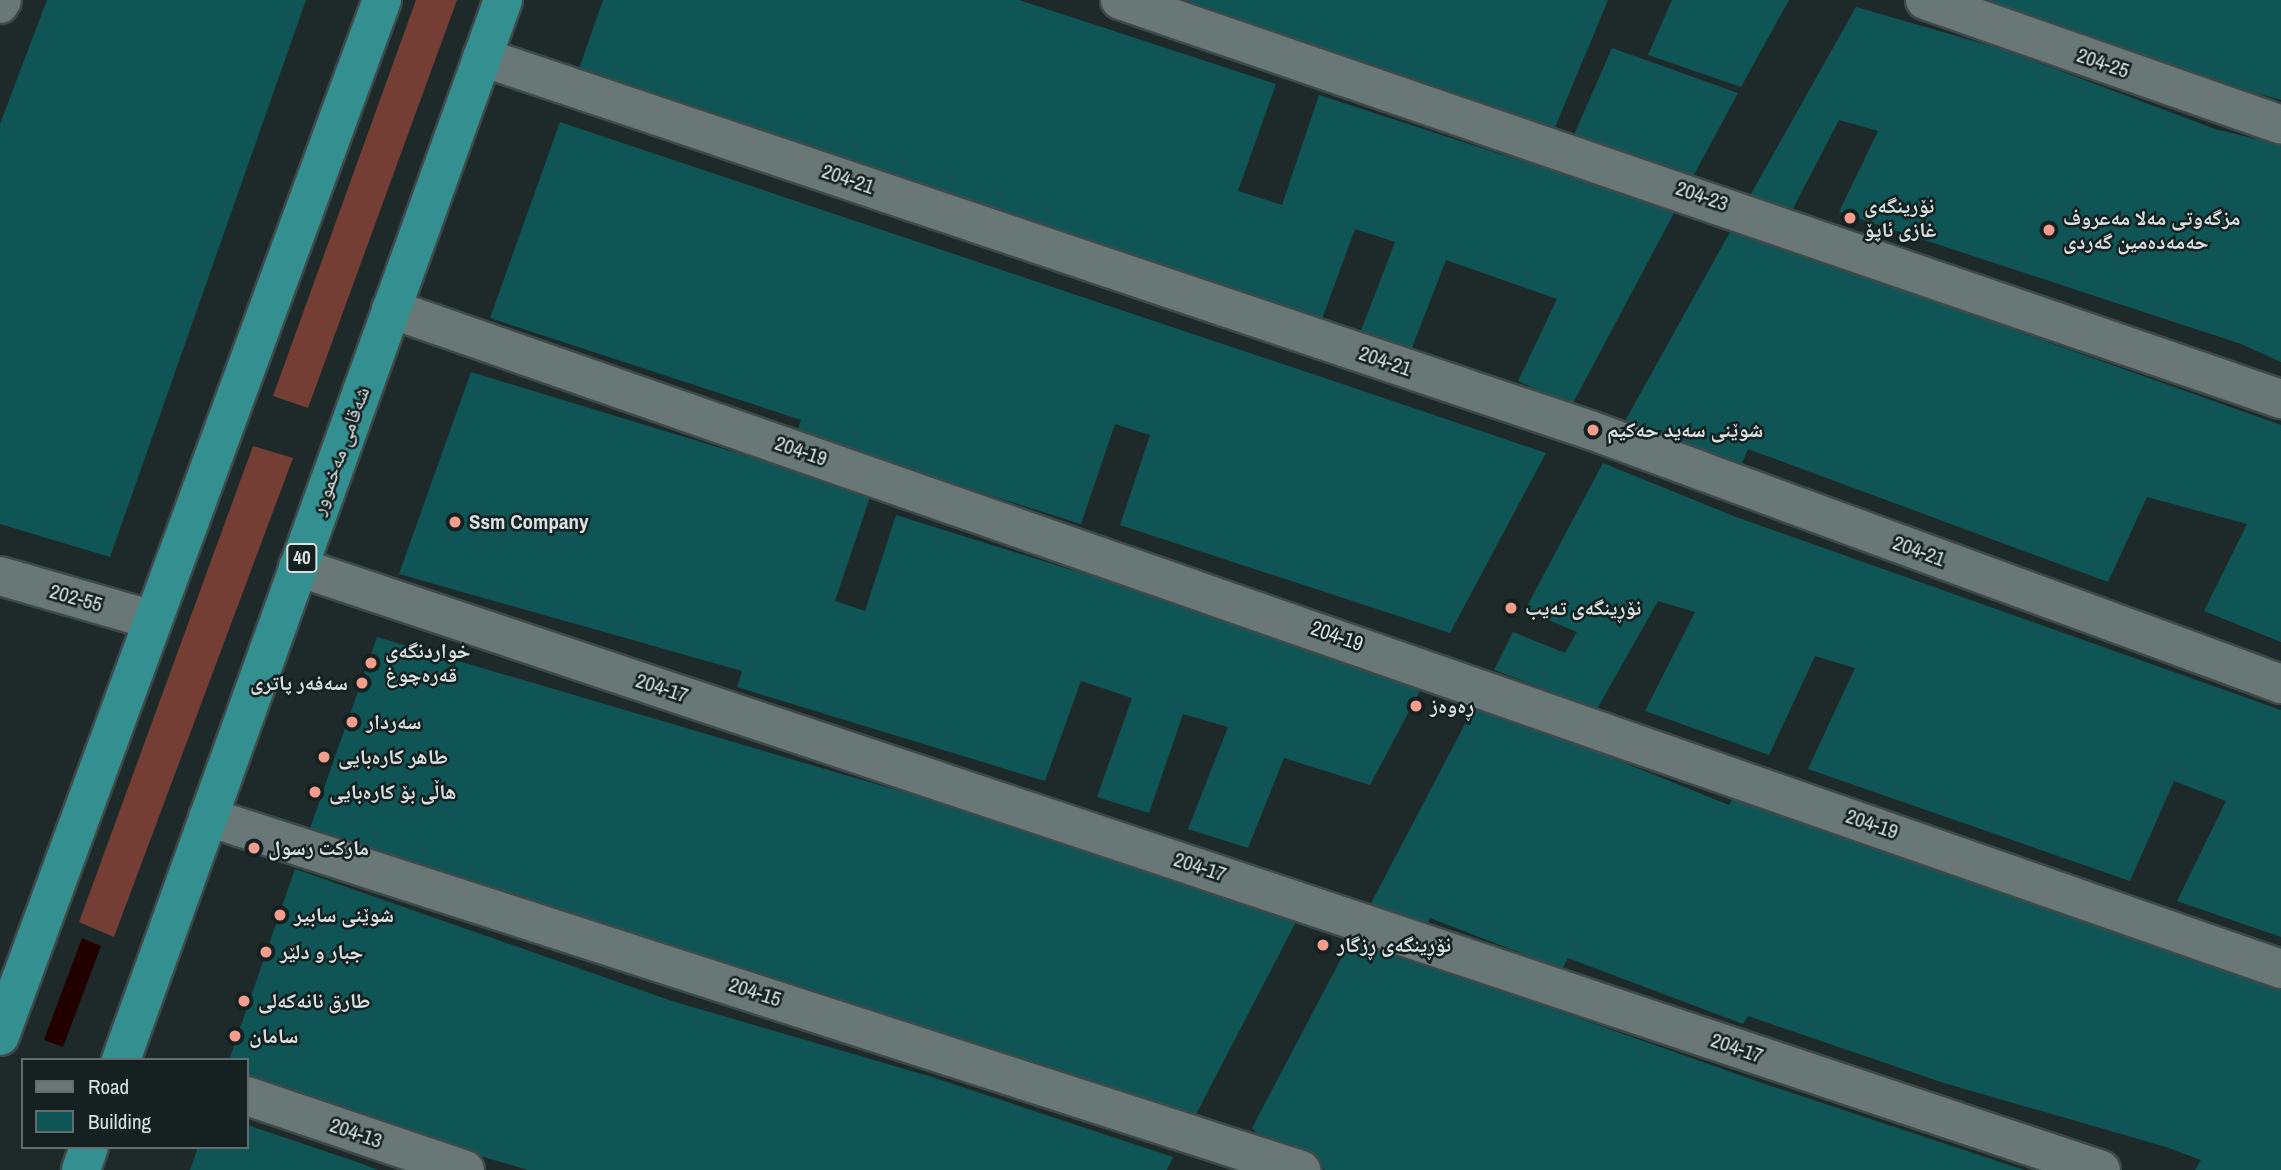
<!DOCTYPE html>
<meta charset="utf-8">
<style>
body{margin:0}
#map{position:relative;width:2281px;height:1170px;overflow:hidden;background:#1e2a2a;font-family:"Archivo Narrow","Noto Naskh Arabic",sans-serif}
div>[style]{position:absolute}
.forest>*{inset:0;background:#753e34}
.water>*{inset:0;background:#200}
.building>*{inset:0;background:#105555}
.roads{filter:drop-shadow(2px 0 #3e4949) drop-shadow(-2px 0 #3e4949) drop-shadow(0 2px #3e4949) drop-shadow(0 -2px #3e4949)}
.minor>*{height:38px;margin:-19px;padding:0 19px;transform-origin:19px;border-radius:19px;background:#697777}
.trunk>*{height:38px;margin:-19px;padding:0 19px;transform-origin:19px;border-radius:19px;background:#349090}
.dots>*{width:19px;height:19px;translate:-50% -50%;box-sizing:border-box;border:4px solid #152020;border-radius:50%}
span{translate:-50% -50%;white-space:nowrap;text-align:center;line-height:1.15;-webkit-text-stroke:5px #152020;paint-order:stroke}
.shield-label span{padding:2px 5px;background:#152020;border:2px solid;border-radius:5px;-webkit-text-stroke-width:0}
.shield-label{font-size:19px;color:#d9e1e1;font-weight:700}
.street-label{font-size:21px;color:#d9e1e1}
.poi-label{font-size:21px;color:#d9e1e1;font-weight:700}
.left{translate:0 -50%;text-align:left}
.right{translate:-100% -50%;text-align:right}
.legend{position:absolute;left:21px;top:1058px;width:228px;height:91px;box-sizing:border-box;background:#152020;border:2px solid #636d6d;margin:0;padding:9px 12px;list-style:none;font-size:21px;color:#d9e1e1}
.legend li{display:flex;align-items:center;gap:14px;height:35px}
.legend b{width:35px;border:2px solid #636d6d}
</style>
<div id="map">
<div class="forest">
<div style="clip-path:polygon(416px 0,457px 0,308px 408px,273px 396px)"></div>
<div style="clip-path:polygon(253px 446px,293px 458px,114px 937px,79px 922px)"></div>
</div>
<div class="water">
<div style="clip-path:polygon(82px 938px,101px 946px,63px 1047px,44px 1040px)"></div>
</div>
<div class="building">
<div style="clip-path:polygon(47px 0,306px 0,110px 557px,0 524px,0 124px)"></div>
<div style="clip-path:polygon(603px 0,1019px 0,1276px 84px,1238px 191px,1282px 205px,1319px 95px,1675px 211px,1572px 405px,1518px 381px,1557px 299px,1446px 260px,1408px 358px,1357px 341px,1395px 242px,1355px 229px,1319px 327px,575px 80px)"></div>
<div style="clip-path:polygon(1150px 0,1608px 0,1551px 137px)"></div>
<div style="clip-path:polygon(1672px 0,1789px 0,1741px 87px,1648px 55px)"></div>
<div style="clip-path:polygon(1988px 0,2281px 0,2281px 100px,2230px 86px)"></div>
<div style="clip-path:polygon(1856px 7px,2005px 50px,2215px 129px,2281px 145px,2281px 362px,2241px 344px,1839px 212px,1878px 131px,1839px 120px,1787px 220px,1743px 208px)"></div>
<div style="clip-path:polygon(1612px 48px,1738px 93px,1689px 184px,1570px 144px)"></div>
<div style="clip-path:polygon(560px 122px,1363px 391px,1546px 453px,1450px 633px,1120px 525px,1150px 435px,1115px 424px,1081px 524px,796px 434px,801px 420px,490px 318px)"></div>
<div style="clip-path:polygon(1735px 223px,1834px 266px,2281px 425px,2281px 642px,2204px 611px,2247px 524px,2147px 497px,2108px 582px,1748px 449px,1738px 472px,1625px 421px)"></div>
<div style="clip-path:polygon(471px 372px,871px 494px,835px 601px,865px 611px,896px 515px,1158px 597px,1421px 689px,1370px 785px,1284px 758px,1248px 848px,1188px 829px,1228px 727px,1183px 714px,1149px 813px,1097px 797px,1132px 698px,1081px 681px,1045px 781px,737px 687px,742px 671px,399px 574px)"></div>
<div style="clip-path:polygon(1603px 463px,1736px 517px,2281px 710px,2281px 937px,2177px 901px,2226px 801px,2174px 781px,2130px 881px,1808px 769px,1855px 668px,1815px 656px,1769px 755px,1645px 711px,1695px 612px,1658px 601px,1597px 709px,1494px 670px,1513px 632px,1565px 653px,1577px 632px,1525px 610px)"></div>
<div style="clip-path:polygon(377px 637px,920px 797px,1299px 916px,1192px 1122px,308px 834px)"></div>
<div style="clip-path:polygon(1476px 703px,1729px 805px,1739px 787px,2281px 980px,2281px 1170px,2195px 1170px,2201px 1160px,2166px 1147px,1944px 1083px,1748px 1016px,1743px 1024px,1568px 958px,1562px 969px,1430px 918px,1426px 927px,1367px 911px)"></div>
<div style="clip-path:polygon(295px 869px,672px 1001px,932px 1077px,1173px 1157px,1167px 1170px,528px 1170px,440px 1144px,247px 1079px,247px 1060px,229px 1060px)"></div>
<div style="clip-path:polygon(1352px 938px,1762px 1083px,2024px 1170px,1326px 1170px,1278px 1154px,1252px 1128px)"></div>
<div style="clip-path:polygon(247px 1125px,360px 1163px,378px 1170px,190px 1170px,198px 1147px,247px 1147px)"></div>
</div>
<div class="roads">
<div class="minor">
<div style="left:1120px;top:0;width:1228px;rotate:18.97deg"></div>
<div style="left:1925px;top:0;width:377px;rotate:19.3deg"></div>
<div style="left:0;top:4px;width:4px;rotate:-63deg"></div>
<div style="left:482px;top:57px;width:1169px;rotate:18.61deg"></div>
<div style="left:1590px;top:430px;width:736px;rotate:20.18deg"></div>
<div style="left:391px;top:309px;width:2002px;rotate:19.25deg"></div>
<div style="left:298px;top:567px;width:1901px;rotate:18.49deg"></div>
<div style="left:0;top:576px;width:158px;rotate:16.1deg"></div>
<div style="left:208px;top:817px;width:1149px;rotate:17.9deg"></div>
<div style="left:247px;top:1096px;width:230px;rotate:18.7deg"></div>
</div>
<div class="trunk">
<div style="left:0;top:1036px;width:1104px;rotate:-69.76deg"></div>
<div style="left:121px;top:1060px;width:1127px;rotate:-70.18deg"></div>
<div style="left:81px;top:1170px;width:24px;rotate:-71deg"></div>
</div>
</div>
<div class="dots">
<div style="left:1850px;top:218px;background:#f49d8d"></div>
<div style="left:2049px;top:230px;background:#f49d8d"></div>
<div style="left:1593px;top:430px;background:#f49d8d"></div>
<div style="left:455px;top:522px;background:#f49d8d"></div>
<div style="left:1511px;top:608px;background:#f49d8d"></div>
<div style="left:371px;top:663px;background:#f49d8d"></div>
<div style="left:362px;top:683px;background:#f49d8d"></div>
<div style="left:1416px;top:706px;background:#f49d8d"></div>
<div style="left:352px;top:722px;background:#f49d8d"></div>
<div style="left:324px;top:757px;background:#f49d8d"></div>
<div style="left:315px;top:792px;background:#f49d8d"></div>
<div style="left:254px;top:848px;background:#f49d8d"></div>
<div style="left:280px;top:915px;background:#f49d8d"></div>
<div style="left:1323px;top:945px;background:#f49d8d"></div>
<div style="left:266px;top:952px;background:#f49d8d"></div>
<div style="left:244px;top:1001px;background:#f49d8d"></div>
<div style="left:235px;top:1036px;background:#f49d8d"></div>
</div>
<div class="shield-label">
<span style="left:302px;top:558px">40</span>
</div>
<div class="street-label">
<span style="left:2103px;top:63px;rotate:19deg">204-25</span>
<span style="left:848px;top:179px;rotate:19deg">204-21</span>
<span style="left:1702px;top:196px;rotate:19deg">204-23</span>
<span style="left:1385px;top:361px;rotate:19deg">204-21</span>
<span style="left:340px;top:451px;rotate:-70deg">شەقامی مەخموور</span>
<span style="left:801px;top:451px;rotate:19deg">204-19</span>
<span style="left:1919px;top:551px;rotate:20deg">204-21</span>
<span style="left:76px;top:598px;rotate:16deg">202-55</span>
<span style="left:1337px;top:636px;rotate:19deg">204-19</span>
<span style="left:662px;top:688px;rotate:18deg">204-17</span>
<span style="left:1872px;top:824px;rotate:19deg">204-19</span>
<span style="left:1200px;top:867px;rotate:18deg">204-17</span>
<span style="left:755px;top:992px;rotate:18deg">204-15</span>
<span style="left:1737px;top:1048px;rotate:19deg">204-17</span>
<span style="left:356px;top:1133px;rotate:19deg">204-13</span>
</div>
<div class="poi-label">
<span class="left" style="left:1864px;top:218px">نۆرینگەی<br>غازی ئاپۆ</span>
<span class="left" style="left:2063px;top:230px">مزگەوتی مەلا مەعروف<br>حەمەدەمین گەردی</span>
<span class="left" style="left:1607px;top:430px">شوێنی سەید حەکیم</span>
<span class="left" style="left:469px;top:522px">Ssm Company</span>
<span class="left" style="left:1525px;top:608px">نۆڕینگەی تەیب</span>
<span class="left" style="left:385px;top:663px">خواردنگەی<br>قەرەچوغ</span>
<span class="right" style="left:348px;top:683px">سەفەر پاتری</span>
<span class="left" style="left:1430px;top:706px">ڕەوەز</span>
<span class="left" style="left:366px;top:722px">سەردار</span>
<span class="left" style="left:338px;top:757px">طاهر کارەبایی</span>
<span class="left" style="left:329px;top:792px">هاڵی بۆ کارەبایی</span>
<span class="left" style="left:268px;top:848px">مارکت رسول</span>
<span class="left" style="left:294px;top:915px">شوێنی سابیر</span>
<span class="left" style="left:1337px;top:945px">نۆڕینگەی ڕزگار</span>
<span class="left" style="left:280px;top:952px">جبار و دلێر</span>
<span class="left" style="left:258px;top:1001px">طارق نانەکەلی</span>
<span class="left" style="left:249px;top:1036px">سامان</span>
</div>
<ul class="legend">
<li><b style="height:9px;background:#697777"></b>Road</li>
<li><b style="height:19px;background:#105555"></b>Building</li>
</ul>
</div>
